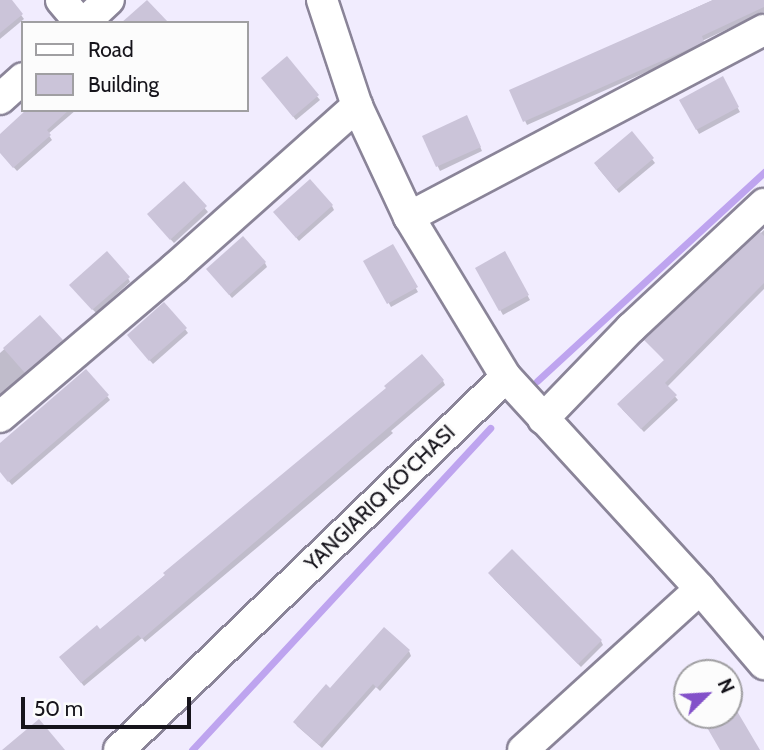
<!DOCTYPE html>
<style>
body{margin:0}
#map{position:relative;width:764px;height:750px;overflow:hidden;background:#f1ecfe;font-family:Cabin,sans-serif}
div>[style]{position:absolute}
.shadow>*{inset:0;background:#0003}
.stream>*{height:7px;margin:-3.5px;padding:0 3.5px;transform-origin:3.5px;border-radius:3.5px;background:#bea4ef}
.building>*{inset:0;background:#cbc4d9}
.roads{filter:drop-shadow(2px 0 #8a8498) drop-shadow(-2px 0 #8a8498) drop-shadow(0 2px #8a8498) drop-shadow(0 -2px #8a8498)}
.minor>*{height:30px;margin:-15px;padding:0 15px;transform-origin:15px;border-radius:15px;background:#fff}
span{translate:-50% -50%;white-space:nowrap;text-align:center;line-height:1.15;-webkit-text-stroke:6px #fcfcfc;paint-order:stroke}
.street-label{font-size:21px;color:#16141b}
.legend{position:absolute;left:21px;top:21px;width:228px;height:91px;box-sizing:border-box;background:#fcfcfc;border:2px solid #a09fa2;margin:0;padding:9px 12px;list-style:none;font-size:21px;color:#16141b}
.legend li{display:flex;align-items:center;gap:14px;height:35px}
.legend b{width:35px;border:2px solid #a09fa2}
.north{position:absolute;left:673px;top:659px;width:70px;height:70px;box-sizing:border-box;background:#fcfcfc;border:2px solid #a09fa2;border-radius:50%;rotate:66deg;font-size:19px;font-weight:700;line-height:28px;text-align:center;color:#16141b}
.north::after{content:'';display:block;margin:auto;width:24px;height:32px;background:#8351c9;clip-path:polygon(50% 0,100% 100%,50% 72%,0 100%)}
.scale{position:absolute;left:21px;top:697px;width:170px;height:32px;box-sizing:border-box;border:4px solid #16141b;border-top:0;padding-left:9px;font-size:21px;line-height:24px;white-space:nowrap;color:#16141b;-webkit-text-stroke:5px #fcfcfc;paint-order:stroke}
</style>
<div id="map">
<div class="shadow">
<div style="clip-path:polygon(0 0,10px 0,24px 19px,0 39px)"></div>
<div style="clip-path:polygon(713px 0,764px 0,764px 12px,702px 41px,705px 46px,527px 125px,511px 91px)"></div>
<div style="clip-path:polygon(287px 59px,320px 100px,296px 120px,266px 83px)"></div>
<div style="clip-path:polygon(722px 79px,740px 112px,699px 134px,682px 101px)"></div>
<div style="clip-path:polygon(29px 110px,76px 110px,48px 134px,52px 140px,17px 171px,0 152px,0 136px)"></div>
<div style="clip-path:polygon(469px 121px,482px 151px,440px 171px,424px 137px)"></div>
<div style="clip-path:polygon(652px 159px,655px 163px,619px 193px,598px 168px)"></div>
<div style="clip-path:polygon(184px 183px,208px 212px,174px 243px,152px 219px)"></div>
<div style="clip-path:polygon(332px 206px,334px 210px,299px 241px,278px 216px)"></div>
<div style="clip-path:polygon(764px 230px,764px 289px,667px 387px,678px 400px,644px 432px,622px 409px,665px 361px,646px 340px)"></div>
<div style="clip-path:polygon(392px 246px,418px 292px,391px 307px,365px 261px)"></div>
<div style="clip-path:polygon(504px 253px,530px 300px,503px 315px,477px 269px)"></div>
<div style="clip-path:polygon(265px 263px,267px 267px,232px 298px,211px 273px)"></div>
<div style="clip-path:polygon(128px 278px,130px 282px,96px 313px,74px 289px)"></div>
<div style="clip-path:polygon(40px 317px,64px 346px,0 395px,0 353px)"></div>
<div style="clip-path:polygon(185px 329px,188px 333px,153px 364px,131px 339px)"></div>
<div style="clip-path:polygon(443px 381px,445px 385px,391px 431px,393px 433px,145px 642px,142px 638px,84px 686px,63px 661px,388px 388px)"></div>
<div style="clip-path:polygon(107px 396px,110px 400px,12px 485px,0 471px,0 446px)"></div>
<div style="clip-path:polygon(493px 578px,601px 641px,603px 645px,581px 667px)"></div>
<div style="clip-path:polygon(409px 651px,411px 656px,380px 691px,376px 687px,322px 748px,297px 726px,295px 722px)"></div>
</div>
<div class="stream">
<div style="left:537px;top:381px;width:309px;rotate:-42.6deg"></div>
<div style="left:192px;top:750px;width:439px;rotate:-47.2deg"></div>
</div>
<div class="building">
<div style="clip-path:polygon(0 0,12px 0,23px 14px,0 33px)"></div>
<div style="clip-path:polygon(147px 0,169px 23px,121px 23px)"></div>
<div style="clip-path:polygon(713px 0,764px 0,764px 7px,702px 36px,704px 42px,700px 44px,523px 122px,509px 90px)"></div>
<div style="clip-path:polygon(287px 56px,319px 95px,293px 117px,261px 78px)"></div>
<div style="clip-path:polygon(723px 76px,739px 107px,696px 130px,679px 100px)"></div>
<div style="clip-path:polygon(26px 110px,69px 110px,47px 130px,51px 135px,13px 168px,0 153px,0 134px)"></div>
<div style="clip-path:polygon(467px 115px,481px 147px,436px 167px,422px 136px)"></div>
<div style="clip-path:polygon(632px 131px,654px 158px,616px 190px,594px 163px)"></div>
<div style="clip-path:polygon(310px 179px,333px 205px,296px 238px,273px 212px)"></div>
<div style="clip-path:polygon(184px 181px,207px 206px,170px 240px,147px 214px)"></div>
<div style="clip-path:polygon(760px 232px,764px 236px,764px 283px,665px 383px,677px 395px,641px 429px,617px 404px,664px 360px,644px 340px)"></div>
<div style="clip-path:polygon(243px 236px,266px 262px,229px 295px,206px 269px)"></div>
<div style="clip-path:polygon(393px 244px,418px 287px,387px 304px,363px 261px)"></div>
<div style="clip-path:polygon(107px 251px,130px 277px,92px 310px,69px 285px)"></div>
<div style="clip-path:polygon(505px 251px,529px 295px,499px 311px,475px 268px)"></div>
<div style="clip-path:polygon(164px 302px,187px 328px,149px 361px,127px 335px)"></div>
<div style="clip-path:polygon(40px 315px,63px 340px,25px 373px,3px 348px)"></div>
<div style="clip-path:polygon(422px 354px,444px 380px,142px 639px,138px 635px,81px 683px,59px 657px,97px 625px,100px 629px,165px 575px,163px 573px,386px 388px,384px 386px)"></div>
<div style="clip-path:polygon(86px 369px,109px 395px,8px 482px,0 472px,0 443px)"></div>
<div style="clip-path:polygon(512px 549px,602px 640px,578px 664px,488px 573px)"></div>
<div style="clip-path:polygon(384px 627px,410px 650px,377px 688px,373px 684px,319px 745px,293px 722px,326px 684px,330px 688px)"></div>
<div style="clip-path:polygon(734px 706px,760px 750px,720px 750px,705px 724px,720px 715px,729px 715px,729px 710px)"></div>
<div style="clip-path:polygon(39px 719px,65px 750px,2px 750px)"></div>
</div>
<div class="roads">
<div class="minor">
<div style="left:61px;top:0;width:30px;rotate:50deg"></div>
<div style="left:322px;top:0;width:112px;rotate:71.7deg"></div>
<div style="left:357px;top:106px;width:123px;rotate:64.9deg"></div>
<div style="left:409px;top:217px;width:187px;rotate:58.8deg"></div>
<div style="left:506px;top:377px;width:287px;rotate:47.5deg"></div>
<div style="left:700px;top:589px;width:99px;rotate:49.5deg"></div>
<div style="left:84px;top:23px;width:34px;rotate:-43deg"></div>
<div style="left:0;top:99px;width:31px;rotate:-42deg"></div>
<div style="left:409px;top:217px;width:401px;rotate:-27.8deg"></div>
<div style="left:0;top:417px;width:230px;rotate:-40.4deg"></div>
<div style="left:175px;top:268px;width:244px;rotate:-41.7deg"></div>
<div style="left:543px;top:419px;width:127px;rotate:-46deg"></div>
<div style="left:631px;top:328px;width:182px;rotate:-43deg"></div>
<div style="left:119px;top:750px;width:537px;rotate:-43.94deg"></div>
<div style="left:523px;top:750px;width:239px;rotate:-42.3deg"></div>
</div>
</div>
<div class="street-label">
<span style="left:380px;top:498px;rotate:-44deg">YANGIARIQ KO'CHASI</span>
</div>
<ul class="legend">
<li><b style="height:9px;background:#fff"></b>Road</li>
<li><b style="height:19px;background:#cbc4d9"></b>Building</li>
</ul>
<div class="north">N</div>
<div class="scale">50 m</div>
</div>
